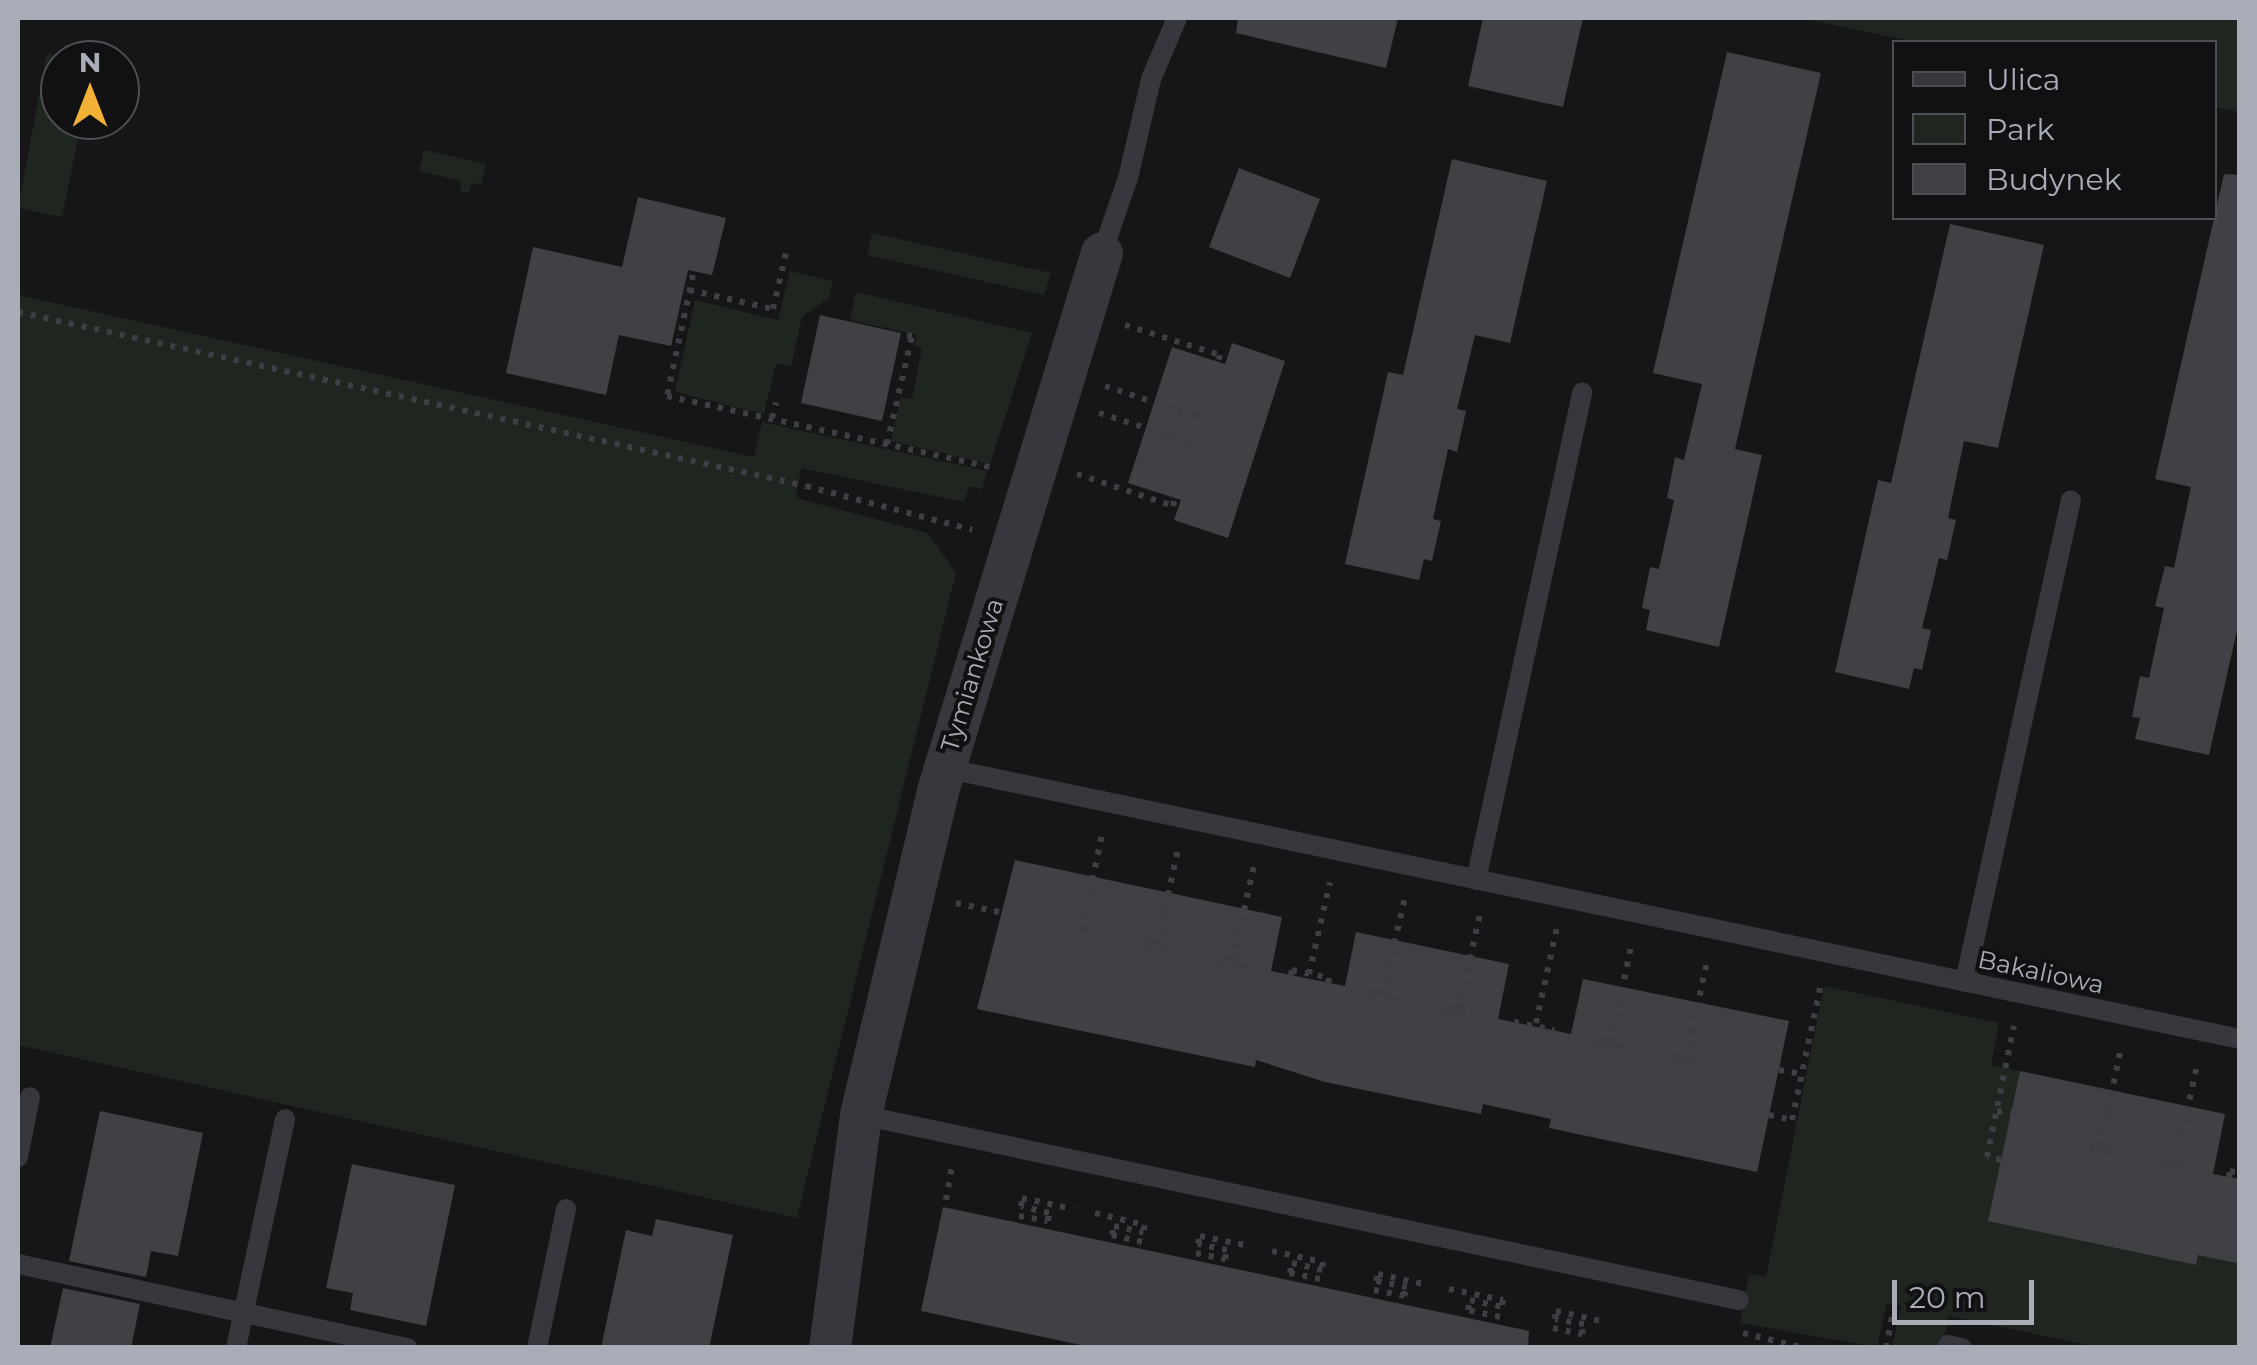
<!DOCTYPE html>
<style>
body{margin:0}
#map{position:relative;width:2257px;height:1365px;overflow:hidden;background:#161618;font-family:Montserrat,sans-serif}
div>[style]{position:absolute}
.green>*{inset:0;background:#1e261f}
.building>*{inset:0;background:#404145}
.path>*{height:6px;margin-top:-3px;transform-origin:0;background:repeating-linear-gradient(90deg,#3d3f44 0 5px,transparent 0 13px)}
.lane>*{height:20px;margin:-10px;padding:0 10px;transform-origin:10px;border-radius:10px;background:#37383d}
.street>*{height:42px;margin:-21px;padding:0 21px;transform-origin:21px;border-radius:21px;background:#37383d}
span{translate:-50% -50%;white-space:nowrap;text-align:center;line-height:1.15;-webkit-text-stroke:8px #111113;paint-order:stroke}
.street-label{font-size:25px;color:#a8adb8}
.frame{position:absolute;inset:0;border:20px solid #a8adb8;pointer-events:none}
.legend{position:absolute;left:1892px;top:40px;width:325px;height:180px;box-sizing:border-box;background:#111113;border:2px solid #4d4f55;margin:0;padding:12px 18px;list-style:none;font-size:30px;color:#a8adb8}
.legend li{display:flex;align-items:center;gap:20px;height:50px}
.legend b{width:50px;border:2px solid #4d4f55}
.north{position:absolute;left:40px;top:40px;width:100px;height:100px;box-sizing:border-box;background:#111113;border:2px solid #4d4f55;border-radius:50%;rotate:0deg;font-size:28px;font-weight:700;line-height:40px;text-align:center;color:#a8adb8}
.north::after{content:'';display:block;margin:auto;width:35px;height:45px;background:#f2b134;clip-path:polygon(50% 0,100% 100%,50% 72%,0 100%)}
.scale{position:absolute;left:1892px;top:1280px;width:142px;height:45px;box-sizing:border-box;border:5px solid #a8adb8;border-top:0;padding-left:12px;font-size:30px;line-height:35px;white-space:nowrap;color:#a8adb8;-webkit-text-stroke:8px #111113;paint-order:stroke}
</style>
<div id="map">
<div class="green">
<div style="clip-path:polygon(1800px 18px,2239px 18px,2239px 112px,2215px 107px,2214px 42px,1915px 42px)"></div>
<div style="clip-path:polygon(47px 53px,75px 60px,60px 60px,60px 120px,82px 120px,62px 217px,18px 208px)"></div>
<div style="clip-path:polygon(424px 150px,486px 164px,481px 185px,472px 183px,469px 193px,460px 191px,461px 181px,419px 171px)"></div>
<div style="clip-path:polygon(872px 233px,1051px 273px,1044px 295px,867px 255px)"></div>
<div style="clip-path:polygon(790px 271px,833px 281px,829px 298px,802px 317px,791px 366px,776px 364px,764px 414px,675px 392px,695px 300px,778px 320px)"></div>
<div style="clip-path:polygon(856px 292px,1032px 333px,990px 464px,891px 441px,901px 397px,912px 399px,922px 348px,915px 346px,917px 335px,850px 320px)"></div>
<div style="clip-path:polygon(18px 295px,754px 457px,762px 422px,987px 471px,982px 489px,969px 486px,964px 502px,801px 468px,796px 498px,928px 533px,956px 573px,797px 1218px,18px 1045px)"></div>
<div style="clip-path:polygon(1824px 986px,1999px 1023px,1991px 1065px,2020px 1071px,1989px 1221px,2195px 1265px,2198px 1255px,2239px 1264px,2239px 1347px,2097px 1347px,1949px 1316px,1942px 1347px,1892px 1347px,1901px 1306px,1887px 1303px,1877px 1347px,1740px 1323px,1749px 1274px,1766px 1276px)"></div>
</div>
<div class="building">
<div style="clip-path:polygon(1238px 18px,1398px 18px,1386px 68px,1236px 33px)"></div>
<div style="clip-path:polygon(1483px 18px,1583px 18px,1563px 107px,1468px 86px)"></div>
<div style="clip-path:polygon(1727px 52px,1821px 73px,1735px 449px,1762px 455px,1719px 647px,1646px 630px,1650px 610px,1642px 608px,1650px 567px,1659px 569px,1674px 500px,1667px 498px,1675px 457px,1684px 460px,1702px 384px,1653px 373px)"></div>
<div style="clip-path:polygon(1452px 159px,1547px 181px,1510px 343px,1475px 335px,1457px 409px,1466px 411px,1457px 452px,1448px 449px,1433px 519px,1441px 521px,1432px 561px,1424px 559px,1419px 580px,1345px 564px,1388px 372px,1403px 375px)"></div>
<div style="clip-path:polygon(1239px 168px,1320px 199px,1290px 278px,1209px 247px)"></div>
<div style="clip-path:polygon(2224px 174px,2240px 175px,2240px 617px,2209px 755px,2135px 739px,2140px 718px,2132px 717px,2140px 676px,2149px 678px,2164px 608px,2155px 606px,2165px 566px,2174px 568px,2191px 487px,2155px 479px)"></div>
<div style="clip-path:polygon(638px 197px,726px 218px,712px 275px,688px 270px,671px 346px,619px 335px,606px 395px,506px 373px,533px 247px,622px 267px)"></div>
<div style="clip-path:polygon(1950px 224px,2044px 245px,1998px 448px,1964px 441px,1948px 518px,1956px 520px,1947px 560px,1939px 558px,1922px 628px,1931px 630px,1922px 670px,1914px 668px,1909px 689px,1835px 672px,1878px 480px,1891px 483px)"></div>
<div style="clip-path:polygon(820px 315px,901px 333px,882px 421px,801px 403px)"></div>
<div style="clip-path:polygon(1232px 343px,1285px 361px,1228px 538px,1174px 520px,1181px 500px,1128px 483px,1172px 347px,1225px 364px)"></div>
<div style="clip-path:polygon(1015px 860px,1282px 917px,1271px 971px,1345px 986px,1356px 932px,1509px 964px,1498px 1019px,1571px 1034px,1583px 979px,1789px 1021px,1757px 1172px,1549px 1128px,1551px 1119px,1483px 1104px,1481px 1114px,1325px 1082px,1256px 1060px,1255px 1067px,977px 1009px)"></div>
<div style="clip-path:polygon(2020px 1071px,2225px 1114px,2213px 1174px,2240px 1179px,2240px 1264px,2198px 1255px,2196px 1265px,1988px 1221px)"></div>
<div style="clip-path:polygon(100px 1111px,203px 1133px,178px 1256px,151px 1251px,146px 1277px,69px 1261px)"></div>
<div style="clip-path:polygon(352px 1164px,455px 1185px,426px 1326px,350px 1310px,353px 1293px,326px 1288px)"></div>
<div style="clip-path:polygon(943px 1207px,1529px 1331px,1528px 1348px,1095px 1348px,921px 1311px)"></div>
<div style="clip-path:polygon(656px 1219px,733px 1235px,709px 1348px,601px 1348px,626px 1230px,652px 1236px)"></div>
<div style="clip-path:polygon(63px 1288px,140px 1304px,131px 1348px,50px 1348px)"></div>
</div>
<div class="path">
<div style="left:693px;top:275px;width:124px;rotate:102.1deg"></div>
<div style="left:667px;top:396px;width:330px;rotate:12.4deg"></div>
<div style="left:689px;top:290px;width:86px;rotate:12.7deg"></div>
<div style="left:773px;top:309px;width:57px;rotate:-76.9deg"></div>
<div style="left:18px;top:312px;width:807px;rotate:12.45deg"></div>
<div style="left:806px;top:486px;width:172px;rotate:14.8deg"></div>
<div style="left:1125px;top:325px;width:100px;rotate:17.5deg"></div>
<div style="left:1220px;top:355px;width:7px;rotate:106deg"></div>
<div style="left:1105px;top:386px;width:101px;rotate:18.4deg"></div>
<div style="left:1201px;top:418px;width:7px;rotate:-74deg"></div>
<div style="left:1099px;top:413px;width:99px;rotate:17.7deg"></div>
<div style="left:1193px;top:443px;width:5px;rotate:112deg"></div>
<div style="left:772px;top:418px;width:16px;rotate:-75deg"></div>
<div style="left:887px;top:444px;width:111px;rotate:-77deg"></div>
<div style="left:912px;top:336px;width:10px;rotate:-174deg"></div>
<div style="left:1077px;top:474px;width:101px;rotate:18.4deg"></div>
<div style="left:1173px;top:506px;width:8px;rotate:-76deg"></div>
<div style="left:956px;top:903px;width:44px;rotate:11.8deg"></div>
<div style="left:1082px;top:931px;width:99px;rotate:-78.3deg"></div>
<div style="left:1157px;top:946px;width:99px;rotate:-77.8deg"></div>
<div style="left:1145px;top:951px;width:8px;rotate:-83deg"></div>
<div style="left:1146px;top:943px;width:21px;rotate:11deg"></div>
<div style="left:1167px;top:947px;width:8px;rotate:97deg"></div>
<div style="left:1233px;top:961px;width:98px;rotate:-77.7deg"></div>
<div style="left:1221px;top:967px;width:8px;rotate:-76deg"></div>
<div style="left:1223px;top:959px;width:22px;rotate:13deg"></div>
<div style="left:1244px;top:964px;width:8px;rotate:97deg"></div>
<div style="left:1309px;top:974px;width:94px;rotate:-77.1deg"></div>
<div style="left:1291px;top:975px;width:5px;rotate:-79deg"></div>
<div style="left:1292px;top:970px;width:38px;rotate:12deg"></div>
<div style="left:1329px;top:978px;width:5px;rotate:101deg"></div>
<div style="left:1383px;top:994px;width:99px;rotate:-77.2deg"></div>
<div style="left:1371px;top:998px;width:7px;rotate:-82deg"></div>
<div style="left:1372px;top:991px;width:11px;rotate:15deg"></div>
<div style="left:1383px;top:994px;width:11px;rotate:10deg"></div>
<div style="left:1394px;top:996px;width:6px;rotate:99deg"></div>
<div style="left:1459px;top:1010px;width:98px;rotate:-77.7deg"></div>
<div style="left:1446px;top:1014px;width:6px;rotate:-72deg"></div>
<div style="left:1448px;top:1008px;width:25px;rotate:12deg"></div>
<div style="left:1472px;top:1013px;width:6px;rotate:99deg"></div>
<div style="left:1514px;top:1022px;width:41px;rotate:11.3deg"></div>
<div style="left:1536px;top:1023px;width:98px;rotate:-77.7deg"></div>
<div style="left:1611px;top:1043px;width:99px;rotate:-78.3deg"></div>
<div style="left:1598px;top:1046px;width:6px;rotate:-81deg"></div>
<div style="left:1599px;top:1040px;width:22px;rotate:10deg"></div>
<div style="left:1621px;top:1044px;width:7px;rotate:98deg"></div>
<div style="left:1686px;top:1059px;width:99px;rotate:-77.8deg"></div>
<div style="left:1673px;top:1062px;width:6px;rotate:-81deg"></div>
<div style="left:1674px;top:1056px;width:25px;rotate:12deg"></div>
<div style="left:1698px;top:1061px;width:5px;rotate:101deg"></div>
<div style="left:1779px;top:1070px;width:23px;rotate:10deg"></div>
<div style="left:1997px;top:1111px;width:14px;rotate:8deg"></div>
<div style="left:1769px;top:1115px;width:24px;rotate:12deg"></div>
<div style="left:1792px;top:1120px;width:140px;rotate:-78deg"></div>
<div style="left:2100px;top:1147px;width:101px;rotate:-78deg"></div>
<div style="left:2088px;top:1153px;width:8px;rotate:-76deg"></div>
<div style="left:2090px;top:1145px;width:19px;rotate:12deg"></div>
<div style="left:2109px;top:1149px;width:8px;rotate:104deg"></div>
<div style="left:2001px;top:1160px;width:14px;rotate:-168deg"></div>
<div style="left:1987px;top:1157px;width:134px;rotate:-78.4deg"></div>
<div style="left:2176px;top:1163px;width:100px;rotate:-77.9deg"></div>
<div style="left:2164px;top:1169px;width:8px;rotate:-76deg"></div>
<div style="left:2166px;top:1161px;width:20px;rotate:11deg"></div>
<div style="left:2186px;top:1165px;width:8px;rotate:97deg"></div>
<div style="left:2229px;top:1177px;width:6px;rotate:-81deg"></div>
<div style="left:2230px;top:1171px;width:10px;rotate:11deg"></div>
<div style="left:946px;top:1200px;width:34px;rotate:-80deg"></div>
<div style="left:1021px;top:1206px;width:8px;rotate:-83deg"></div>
<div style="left:1022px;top:1198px;width:52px;rotate:12.2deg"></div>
<div style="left:1095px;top:1213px;width:51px;rotate:13.5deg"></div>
<div style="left:1145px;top:1225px;width:7px;rotate:106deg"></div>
<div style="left:1019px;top:1216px;width:29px;rotate:10deg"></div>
<div style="left:1048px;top:1221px;width:8px;rotate:-83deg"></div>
<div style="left:1049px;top:1213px;width:29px;rotate:-166deg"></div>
<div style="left:1142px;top:1242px;width:31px;rotate:-167deg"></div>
<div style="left:1112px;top:1235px;width:9px;rotate:-77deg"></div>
<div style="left:1114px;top:1226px;width:30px;rotate:12deg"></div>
<div style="left:1198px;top:1244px;width:8px;rotate:-76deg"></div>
<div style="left:1200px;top:1236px;width:50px;rotate:11.5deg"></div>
<div style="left:1272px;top:1251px;width:52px;rotate:12.2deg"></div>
<div style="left:1323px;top:1262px;width:8px;rotate:97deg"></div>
<div style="left:1196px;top:1253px;width:30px;rotate:12deg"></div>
<div style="left:1225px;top:1259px;width:9px;rotate:-77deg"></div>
<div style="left:1227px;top:1250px;width:30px;rotate:-168deg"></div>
<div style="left:1320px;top:1279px;width:31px;rotate:-169deg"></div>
<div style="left:1290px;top:1273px;width:10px;rotate:-79deg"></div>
<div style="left:1292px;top:1263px;width:31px;rotate:13deg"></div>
<div style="left:1376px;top:1281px;width:7px;rotate:-74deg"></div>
<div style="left:1378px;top:1274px;width:51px;rotate:12.4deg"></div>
<div style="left:1449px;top:1289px;width:55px;rotate:11.5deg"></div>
<div style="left:1503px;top:1300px;width:7px;rotate:98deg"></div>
<div style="left:1374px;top:1290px;width:31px;rotate:11deg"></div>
<div style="left:1404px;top:1296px;width:9px;rotate:-72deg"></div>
<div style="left:1407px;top:1287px;width:32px;rotate:-169deg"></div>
<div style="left:1500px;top:1317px;width:33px;rotate:-168deg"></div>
<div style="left:1468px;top:1310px;width:10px;rotate:-79deg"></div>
<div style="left:1470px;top:1300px;width:33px;rotate:12deg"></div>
<div style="left:1555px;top:1319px;width:8px;rotate:-83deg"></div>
<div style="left:1556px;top:1311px;width:51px;rotate:12.4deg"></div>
<div style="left:1553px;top:1328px;width:30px;rotate:12deg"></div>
<div style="left:1582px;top:1334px;width:10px;rotate:-79deg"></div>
<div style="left:1584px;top:1324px;width:29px;rotate:-170deg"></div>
<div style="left:1743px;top:1333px;width:63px;rotate:13.8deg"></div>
<div style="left:1886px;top:1348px;width:38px;rotate:-79deg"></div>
</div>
<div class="lane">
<div style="left:1102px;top:253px;width:79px;rotate:-70.9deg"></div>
<div style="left:1128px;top:178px;width:102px;rotate:-76.9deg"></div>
<div style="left:1151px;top:79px;width:66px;rotate:-66.9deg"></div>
<div style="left:944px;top:768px;width:1324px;rotate:11.81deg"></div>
<div style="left:1476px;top:880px;width:499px;rotate:-77.7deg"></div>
<div style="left:1965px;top:982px;width:493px;rotate:-77.6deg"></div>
<div style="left:861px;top:1115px;width:897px;rotate:11.9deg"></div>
<div style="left:18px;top:1157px;width:61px;rotate:-78.7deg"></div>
<div style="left:18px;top:1264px;width:399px;rotate:12.2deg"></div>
<div style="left:1948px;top:1345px;width:14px;rotate:12deg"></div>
<div style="left:236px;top:1348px;width:234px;rotate:-77.9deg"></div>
<div style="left:537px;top:1348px;width:142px;rotate:-78.2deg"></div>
</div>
<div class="street">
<div style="left:830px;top:1348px;width:235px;rotate:-82.4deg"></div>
<div style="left:861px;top:1115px;width:333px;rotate:-76.6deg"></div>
<div style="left:938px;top:791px;width:562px;rotate:-73.05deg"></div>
</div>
<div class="street-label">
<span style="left:972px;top:675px;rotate:-73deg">Tymiankowa</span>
<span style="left:2041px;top:972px;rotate:12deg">Bakaliowa</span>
</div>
<div class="frame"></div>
<ul class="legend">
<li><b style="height:12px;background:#37383d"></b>Ulica</li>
<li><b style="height:28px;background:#1e261f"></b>Park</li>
<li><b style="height:28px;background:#404145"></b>Budynek</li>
</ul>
<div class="north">N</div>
<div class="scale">20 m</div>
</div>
